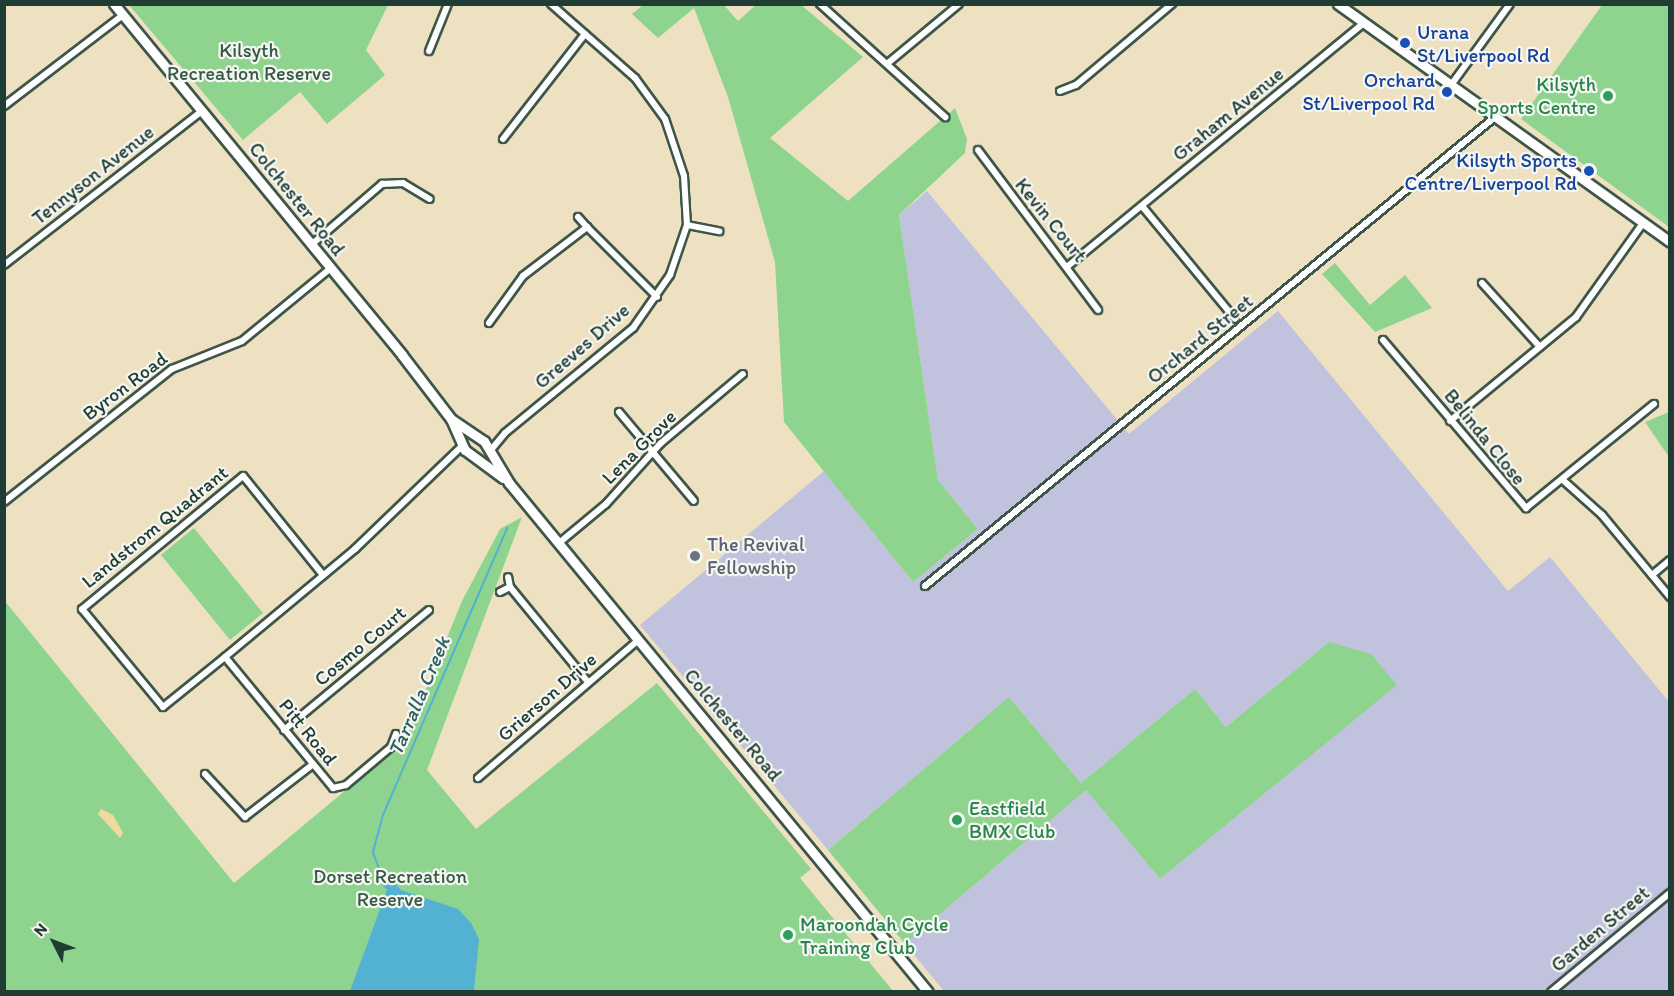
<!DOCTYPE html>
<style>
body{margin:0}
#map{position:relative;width:1674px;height:996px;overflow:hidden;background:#eee1c2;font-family:Itim,sans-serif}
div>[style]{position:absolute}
.industrial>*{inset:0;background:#c1c2dd}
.green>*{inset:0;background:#8ed48e}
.sand>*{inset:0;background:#eeda9e}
.water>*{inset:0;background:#53b1d2}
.stream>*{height:2px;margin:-1px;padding:0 1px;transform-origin:1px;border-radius:1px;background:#53b1d2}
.roads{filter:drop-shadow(2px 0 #3e5649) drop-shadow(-2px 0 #3e5649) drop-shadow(0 2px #3e5649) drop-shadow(0 -2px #3e5649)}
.minor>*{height:6px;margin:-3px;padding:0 3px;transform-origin:3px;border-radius:3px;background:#fff}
.secondary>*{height:9px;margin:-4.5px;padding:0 4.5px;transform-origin:4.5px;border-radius:4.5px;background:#fff}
.dots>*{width:16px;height:16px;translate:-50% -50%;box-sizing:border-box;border:3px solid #f6f6f2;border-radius:50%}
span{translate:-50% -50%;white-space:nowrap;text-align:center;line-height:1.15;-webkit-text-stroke:4.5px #f6f6f2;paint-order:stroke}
.transit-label{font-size:20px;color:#164399}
.left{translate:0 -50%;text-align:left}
.right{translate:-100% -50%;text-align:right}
.park-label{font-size:20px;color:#355b46}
.leisure-label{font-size:20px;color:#27864d}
.street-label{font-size:20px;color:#1f3d34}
.worship-label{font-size:20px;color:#5b616d}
.water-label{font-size:21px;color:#2f6063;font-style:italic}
.frame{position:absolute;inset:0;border:6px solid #1f3d34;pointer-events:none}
.north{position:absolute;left:24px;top:912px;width:60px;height:60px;-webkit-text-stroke:4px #f6f6f2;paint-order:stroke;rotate:312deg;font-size:16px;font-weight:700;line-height:24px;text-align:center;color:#1f3d34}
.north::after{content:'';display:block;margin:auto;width:21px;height:27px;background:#1f3d34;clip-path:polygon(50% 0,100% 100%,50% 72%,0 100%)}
</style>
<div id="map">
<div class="industrial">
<div style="clip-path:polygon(927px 191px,1129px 434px,1278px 311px,1508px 591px,1550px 557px,1669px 702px,1669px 991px,944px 991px,905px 944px,1086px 790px,1160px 879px,1397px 684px,1329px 642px,1226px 727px,1195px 689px,1081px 783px,1009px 697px,828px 850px,640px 625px,824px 471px,913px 582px,978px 529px,938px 480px,899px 215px)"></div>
</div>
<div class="green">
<div style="clip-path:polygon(800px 4px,863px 57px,770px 138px,848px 201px,955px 108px,967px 139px,965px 153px,899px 215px,938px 480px,978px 529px,913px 582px,784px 422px,775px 262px,728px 97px,694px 8px,658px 38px,632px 14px,643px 5px,724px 5px,738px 21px,756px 5px)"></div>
<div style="clip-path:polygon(129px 5px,388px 5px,366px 50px,385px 75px,327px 124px,300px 92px,243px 140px)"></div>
<div style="clip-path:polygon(1602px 5px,1669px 5px,1669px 227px,1521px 119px)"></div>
<div style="clip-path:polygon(1335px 263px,1370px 305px,1405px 275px,1432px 308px,1375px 332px,1322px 274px)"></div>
<div style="clip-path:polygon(1669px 412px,1670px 457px,1669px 457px,1645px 422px)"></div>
<div style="clip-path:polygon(522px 517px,427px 770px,476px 829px,657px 683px,811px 869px,800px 878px,893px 991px,5px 991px,4px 600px,234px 883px,405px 741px,462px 601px,500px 529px)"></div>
<div style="clip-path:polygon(194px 528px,263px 613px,230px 640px,161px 555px)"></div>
<div style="clip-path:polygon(1329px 642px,1371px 654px,1397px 685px,1160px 879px,1086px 790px,905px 944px,828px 850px,1009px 697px,1081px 783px,1195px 689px,1226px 727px)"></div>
</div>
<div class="sand">
<div style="clip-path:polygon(101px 809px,113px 815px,123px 833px,120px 838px,98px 814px)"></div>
</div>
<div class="water">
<div style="clip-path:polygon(387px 874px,401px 890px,458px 909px,471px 923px,479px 939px,474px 991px,350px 991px,387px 890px,378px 880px)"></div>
</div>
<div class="stream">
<div style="left:382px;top:877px;width:27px;rotate:-110deg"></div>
<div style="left:373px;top:852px;width:38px;rotate:-75deg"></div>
<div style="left:383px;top:815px;width:313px;rotate:-66.6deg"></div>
</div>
<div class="roads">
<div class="minor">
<div style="left:820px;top:4px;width:169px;rotate:42.1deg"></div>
<div style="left:429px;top:51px;width:51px;rotate:-68deg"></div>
<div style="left:888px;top:63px;width:92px;rotate:-39.7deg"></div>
<div style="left:1451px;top:85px;width:100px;rotate:-53.9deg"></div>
<div style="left:1060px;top:91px;width:17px;rotate:-21deg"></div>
<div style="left:1076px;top:85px;width:126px;rotate:-40.2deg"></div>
<div style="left:4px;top:106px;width:150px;rotate:-37.4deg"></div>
<div style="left:503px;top:139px;width:133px;rotate:-52deg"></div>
<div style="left:978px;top:150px;width:200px;rotate:53.1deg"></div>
<div style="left:1142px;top:206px;width:146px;rotate:50.5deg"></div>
<div style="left:578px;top:217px;width:13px;rotate:48deg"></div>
<div style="left:687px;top:225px;width:33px;rotate:11deg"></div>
<div style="left:311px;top:245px;width:94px;rotate:-40.7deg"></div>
<div style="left:382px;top:184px;width:21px;rotate:-3deg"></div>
<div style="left:403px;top:183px;width:31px;rotate:31deg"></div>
<div style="left:4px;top:265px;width:251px;rotate:-37.9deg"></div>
<div style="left:1068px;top:266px;width:383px;rotate:-39.4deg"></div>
<div style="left:1482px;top:283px;width:86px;rotate:47.8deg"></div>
<div style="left:489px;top:323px;width:58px;rotate:-54.1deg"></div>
<div style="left:523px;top:276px;width:81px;rotate:-37.4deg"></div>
<div style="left:587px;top:227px;width:99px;rotate:45deg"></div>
<div style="left:1383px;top:340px;width:221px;rotate:49.6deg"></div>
<div style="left:1526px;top:508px;width:165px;rotate:-39.1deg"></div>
<div style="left:619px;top:412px;width:116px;rotate:49.9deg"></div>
<div style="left:1450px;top:421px;width:163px;rotate:-39.5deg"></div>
<div style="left:1576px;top:317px;width:115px;rotate:-54.5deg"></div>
<div style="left:490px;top:451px;width:23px;rotate:-50deg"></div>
<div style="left:505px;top:433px;width:166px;rotate:-39.4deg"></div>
<div style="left:633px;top:328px;width:65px;rotate:-55.1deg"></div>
<div style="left:670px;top:275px;width:53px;rotate:-71.2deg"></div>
<div style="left:687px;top:225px;width:49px;rotate:-93.5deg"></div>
<div style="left:684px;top:176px;width:60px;rotate:-108.4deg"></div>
<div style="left:665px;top:119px;width:51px;rotate:-126.2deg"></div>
<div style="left:635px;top:78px;width:112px;rotate:-138.6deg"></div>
<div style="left:1564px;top:481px;width:51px;rotate:41.8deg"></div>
<div style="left:1602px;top:515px;width:107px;rotate:50.3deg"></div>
<div style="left:4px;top:502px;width:214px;rotate:-38.4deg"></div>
<div style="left:172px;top:369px;width:75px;rotate:-21.8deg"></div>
<div style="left:242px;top:341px;width:115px;rotate:-39.4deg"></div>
<div style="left:559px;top:543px;width:61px;rotate:-39.7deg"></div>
<div style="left:606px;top:504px;width:82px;rotate:-48deg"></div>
<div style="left:661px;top:443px;width:107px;rotate:-40.1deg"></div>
<div style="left:323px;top:575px;width:127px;rotate:-128.9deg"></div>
<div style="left:243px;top:476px;width:209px;rotate:140.4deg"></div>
<div style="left:82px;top:609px;width:127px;rotate:50.4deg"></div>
<div style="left:163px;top:707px;width:80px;rotate:-38.9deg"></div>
<div style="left:225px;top:657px;width:169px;rotate:-39.7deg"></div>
<div style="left:355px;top:549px;width:150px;rotate:-43.9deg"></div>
<div style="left:1652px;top:575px;width:23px;rotate:-40deg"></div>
<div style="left:925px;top:586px;width:738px;rotate:-39.45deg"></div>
<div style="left:510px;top:587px;width:123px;rotate:50.6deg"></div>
<div style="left:500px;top:592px;width:11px;rotate:-27deg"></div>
<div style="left:510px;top:587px;width:10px;rotate:-101deg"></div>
<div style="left:225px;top:657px;width:170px;rotate:50.5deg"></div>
<div style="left:333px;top:788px;width:13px;rotate:-13deg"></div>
<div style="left:346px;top:785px;width:59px;rotate:-40.2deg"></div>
<div style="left:391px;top:747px;width:14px;rotate:-69deg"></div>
<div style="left:284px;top:730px;width:188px;rotate:-39.6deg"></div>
<div style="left:205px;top:774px;width:59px;rotate:47.1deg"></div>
<div style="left:245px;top:817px;width:85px;rotate:-37.8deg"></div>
<div style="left:478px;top:778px;width:210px;rotate:-40.7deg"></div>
<div style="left:1551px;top:992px;width:155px;rotate:-39.8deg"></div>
</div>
<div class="secondary">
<div style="left:114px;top:4px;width:454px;rotate:50.6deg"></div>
<div style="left:402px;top:355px;width:81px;rotate:52.6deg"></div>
<div style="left:451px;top:419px;width:34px;rotate:66deg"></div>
<div style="left:465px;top:450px;width:47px;rotate:36.4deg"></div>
<div style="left:1338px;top:4px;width:408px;rotate:35.6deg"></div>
<div style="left:451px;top:419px;width:40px;rotate:34deg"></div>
<div style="left:484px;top:441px;width:49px;rotate:59.2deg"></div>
<div style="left:509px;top:483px;width:659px;rotate:50.54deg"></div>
</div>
</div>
<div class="dots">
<div style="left:1405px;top:43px;background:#1a4fb4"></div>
<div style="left:1447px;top:92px;background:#1a4fb4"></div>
<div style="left:1608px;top:96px;background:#2e9e5b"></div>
<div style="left:1589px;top:171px;background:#1a4fb4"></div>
<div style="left:695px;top:556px;background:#6b7280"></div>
<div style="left:957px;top:820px;background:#2e9e5b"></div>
<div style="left:788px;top:935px;background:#2e9e5b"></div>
</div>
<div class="transit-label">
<span class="left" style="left:1417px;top:44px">Urana<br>St/Liverpool Rd</span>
<span class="right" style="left:1435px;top:92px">Orchard<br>St/Liverpool Rd</span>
<span class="right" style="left:1577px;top:172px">Kilsyth Sports<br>Centre/Liverpool Rd</span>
</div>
<div class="park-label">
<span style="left:249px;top:62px">Kilsyth<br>Recreation Reserve</span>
<span style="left:390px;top:888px">Dorset Recreation<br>Reserve</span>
</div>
<div class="leisure-label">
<span class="right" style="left:1596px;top:96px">Kilsyth<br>Sports Centre</span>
<span class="left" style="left:969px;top:820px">Eastfield<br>BMX Club</span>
<span class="left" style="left:800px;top:936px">Maroondah Cycle<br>Training Club</span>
</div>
<div class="street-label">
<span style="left:1228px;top:114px;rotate:-39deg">Graham Avenue</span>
<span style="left:93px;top:175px;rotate:-38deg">Tennyson Avenue</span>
<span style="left:297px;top:199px;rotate:51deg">Colchester Road</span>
<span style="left:1051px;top:220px;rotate:51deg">Kevin Court</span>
<span style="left:1200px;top:339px;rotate:-39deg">Orchard Street</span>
<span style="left:582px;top:346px;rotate:-41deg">Greeves Drive</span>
<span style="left:125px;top:386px;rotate:-37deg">Byron Road</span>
<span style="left:1485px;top:437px;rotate:51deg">Belinda Close</span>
<span style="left:639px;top:447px;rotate:-45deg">Lena Grove</span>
<span style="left:155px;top:527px;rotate:-39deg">Landstrom Quadrant</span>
<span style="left:360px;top:646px;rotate:-40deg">Cosmo Court</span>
<span style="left:547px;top:697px;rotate:-41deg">Grierson Drive</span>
<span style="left:733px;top:725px;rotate:50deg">Colchester Road</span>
<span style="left:308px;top:732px;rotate:51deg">Pitt Road</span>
<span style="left:1600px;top:929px;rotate:-40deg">Garden Street</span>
</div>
<div class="worship-label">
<span class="left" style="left:707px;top:556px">The Revival<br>Fellowship</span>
</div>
<div class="water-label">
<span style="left:419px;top:696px;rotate:-67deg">Tarralla Creek</span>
</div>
<div class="frame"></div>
<div class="north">N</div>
</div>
